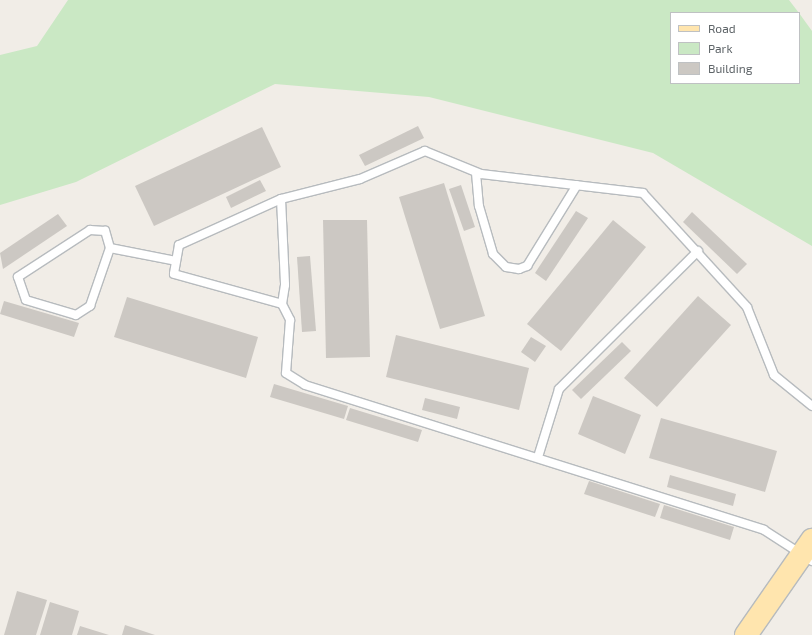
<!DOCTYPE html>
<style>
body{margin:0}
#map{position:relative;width:812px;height:635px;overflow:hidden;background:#f1ede7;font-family:"Exo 2",sans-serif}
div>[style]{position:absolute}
.green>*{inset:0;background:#cae8c4}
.building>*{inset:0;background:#ccc8c3}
.roads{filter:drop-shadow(1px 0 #b7bbbe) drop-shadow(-1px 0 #b7bbbe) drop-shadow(0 1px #b7bbbe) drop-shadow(0 -1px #b7bbbe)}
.service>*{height:8px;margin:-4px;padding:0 4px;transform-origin:4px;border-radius:4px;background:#fff}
.primary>*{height:22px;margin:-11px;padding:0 11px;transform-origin:11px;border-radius:11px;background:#ffe5ae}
span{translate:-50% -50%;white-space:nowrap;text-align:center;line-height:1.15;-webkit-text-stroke:3px #fff;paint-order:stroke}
.legend{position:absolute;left:670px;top:12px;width:130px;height:72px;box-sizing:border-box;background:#fff;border:1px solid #bfc1c3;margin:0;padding:5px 7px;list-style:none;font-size:12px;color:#5e6468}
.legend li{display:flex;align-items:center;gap:8px;height:20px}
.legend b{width:20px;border:1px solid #bfc1c3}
</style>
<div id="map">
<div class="green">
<div style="clip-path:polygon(68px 0,789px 0,799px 13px,671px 13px,671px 83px,799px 83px,799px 13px,812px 31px,812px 246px,653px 153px,429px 97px,275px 84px,76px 182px,0 205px,0 55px,37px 46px)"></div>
</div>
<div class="building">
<div style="clip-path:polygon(418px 126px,424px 138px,365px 166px,359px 155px)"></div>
<div style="clip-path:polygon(262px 127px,281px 167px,154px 226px,135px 186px)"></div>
<div style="clip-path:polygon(260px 180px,266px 191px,231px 208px,226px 197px)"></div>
<div style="clip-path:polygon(444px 183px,485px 316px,440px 329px,399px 197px)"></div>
<div style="clip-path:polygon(461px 185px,475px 227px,464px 231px,449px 189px)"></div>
<div style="clip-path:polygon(576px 211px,588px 218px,546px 281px,535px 273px)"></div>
<div style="clip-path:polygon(692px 212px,747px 264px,737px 274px,683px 222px)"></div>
<div style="clip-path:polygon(58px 214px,67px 226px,3px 269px,0 253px)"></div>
<div style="clip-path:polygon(323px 220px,367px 220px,370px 357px,326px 358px)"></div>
<div style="clip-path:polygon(613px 220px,646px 247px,561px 351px,527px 324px)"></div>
<div style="clip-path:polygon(310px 256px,316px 331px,302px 332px,297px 257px)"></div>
<div style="clip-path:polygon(698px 296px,731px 325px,657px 407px,624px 378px)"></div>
<div style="clip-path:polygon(127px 297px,258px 337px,246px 378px,114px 337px)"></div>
<div style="clip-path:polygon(4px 301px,79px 323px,74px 337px,0 314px)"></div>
<div style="clip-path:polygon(396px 335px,529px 368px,519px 410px,386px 377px)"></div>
<div style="clip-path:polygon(531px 337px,546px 346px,535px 362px,521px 352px)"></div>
<div style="clip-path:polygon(622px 342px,631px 351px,581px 399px,572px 390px)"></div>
<div style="clip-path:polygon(274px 384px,348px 406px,344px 419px,270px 397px)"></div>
<div style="clip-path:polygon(593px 396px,641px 415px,625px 454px,578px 434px)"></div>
<div style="clip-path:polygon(425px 398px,460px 407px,457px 419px,422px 410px)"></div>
<div style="clip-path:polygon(350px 408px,422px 430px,418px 442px,346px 420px)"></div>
<div style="clip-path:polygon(661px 418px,777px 451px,765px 492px,649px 458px)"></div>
<div style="clip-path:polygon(670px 475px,736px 494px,733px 506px,667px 487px)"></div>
<div style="clip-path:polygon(589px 481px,660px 504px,655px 517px,584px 494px)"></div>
<div style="clip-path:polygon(664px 505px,734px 527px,730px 540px,660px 518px)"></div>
<div style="clip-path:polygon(17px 591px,47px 600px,36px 635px,4px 635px)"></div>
<div style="clip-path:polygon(50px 602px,79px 611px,72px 635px,40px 635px)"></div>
<div style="clip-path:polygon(125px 625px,155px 635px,122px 635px)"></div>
<div style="clip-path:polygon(80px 626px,109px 635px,77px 635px)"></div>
</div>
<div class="roads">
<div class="service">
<div style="left:476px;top:173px;width:33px;rotate:85deg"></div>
<div style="left:479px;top:206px;width:50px;rotate:73.7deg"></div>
<div style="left:493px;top:254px;width:18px;rotate:45deg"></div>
<div style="left:506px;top:267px;width:13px;rotate:9deg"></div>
<div style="left:519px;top:269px;width:9px;rotate:-21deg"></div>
<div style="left:527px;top:266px;width:95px;rotate:-58.3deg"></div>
<div style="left:281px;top:199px;width:86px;rotate:87.3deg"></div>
<div style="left:285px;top:285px;width:19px;rotate:99deg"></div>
<div style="left:110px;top:248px;width:18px;rotate:-106deg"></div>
<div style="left:105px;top:231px;width:15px;rotate:-176deg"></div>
<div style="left:90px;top:230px;width:86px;rotate:146.9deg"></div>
<div style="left:18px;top:277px;width:24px;rotate:71deg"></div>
<div style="left:26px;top:300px;width:52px;rotate:16.7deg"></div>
<div style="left:76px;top:315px;width:17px;rotate:-33deg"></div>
<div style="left:90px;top:306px;width:61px;rotate:-71deg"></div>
<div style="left:110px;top:248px;width:67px;rotate:11.1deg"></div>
<div style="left:812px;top:406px;width:49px;rotate:-140.8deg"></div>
<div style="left:774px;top:375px;width:73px;rotate:-111.7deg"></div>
<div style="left:747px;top:307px;width:154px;rotate:-132.4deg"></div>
<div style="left:643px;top:193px;width:163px;rotate:-173.3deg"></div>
<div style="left:481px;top:174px;width:61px;rotate:-157.7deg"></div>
<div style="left:425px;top:151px;width:71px;rotate:156.7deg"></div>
<div style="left:360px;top:179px;width:81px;rotate:165.8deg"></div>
<div style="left:281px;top:199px;width:112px;rotate:155.7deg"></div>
<div style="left:179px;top:245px;width:29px;rotate:100deg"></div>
<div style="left:174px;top:274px;width:112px;rotate:15.5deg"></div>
<div style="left:282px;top:304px;width:18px;rotate:63deg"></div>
<div style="left:290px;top:320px;width:53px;rotate:94.3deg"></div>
<div style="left:286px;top:373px;width:22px;rotate:32deg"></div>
<div style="left:305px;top:385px;width:481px;rotate:17.5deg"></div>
<div style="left:764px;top:530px;width:57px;rotate:32.9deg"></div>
<div style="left:538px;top:457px;width:71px;rotate:-72.8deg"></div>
<div style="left:559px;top:389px;width:196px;rotate:-44.8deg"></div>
</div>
<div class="primary">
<div style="left:746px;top:635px;width:116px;rotate:-55.2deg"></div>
</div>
</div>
<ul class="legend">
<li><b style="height:5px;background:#ffe5ae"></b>Road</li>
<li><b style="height:11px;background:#cae8c4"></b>Park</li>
<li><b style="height:11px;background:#ccc8c3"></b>Building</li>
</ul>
</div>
